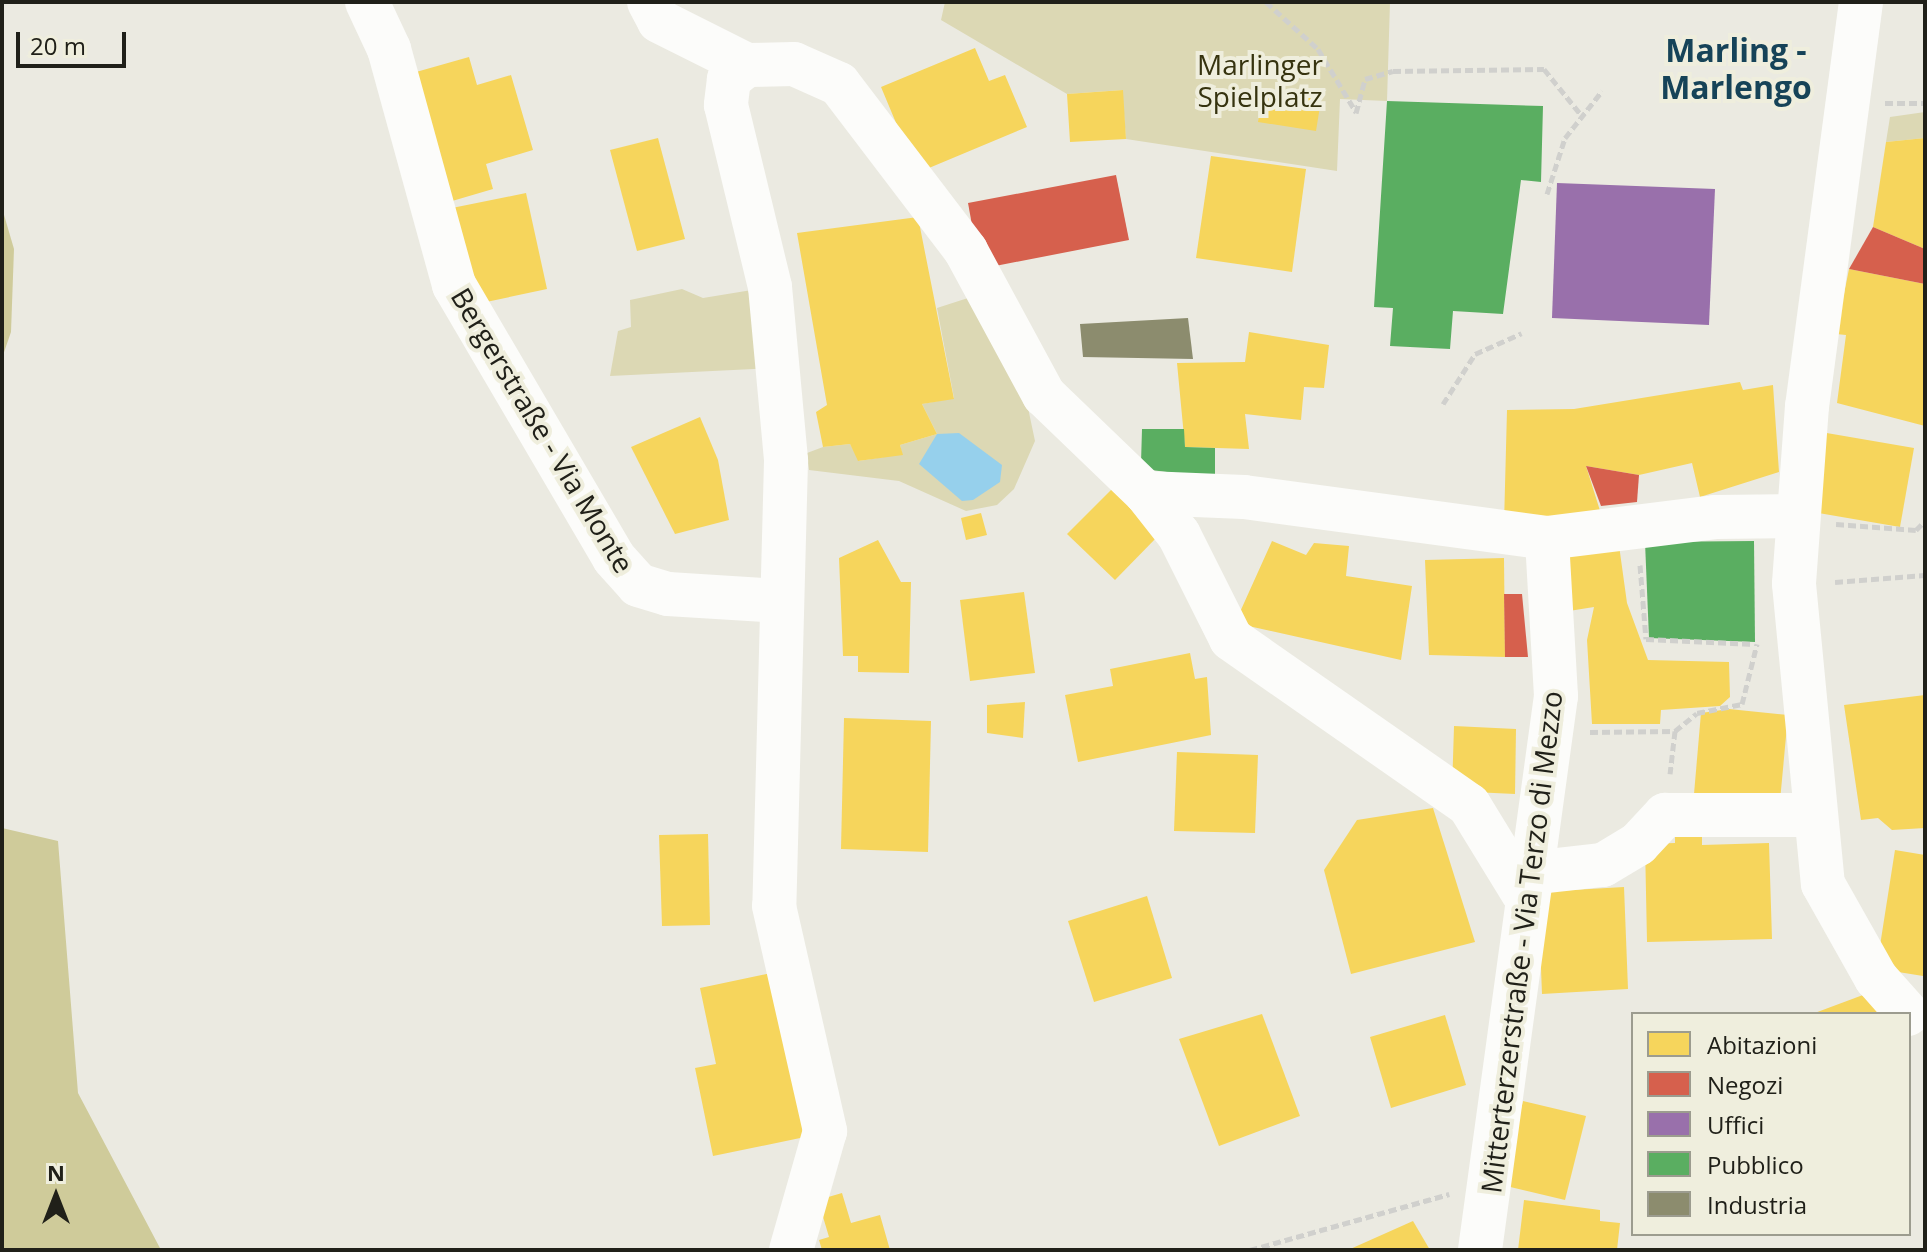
<!DOCTYPE html>
<meta charset="utf-8">
<style>
body{margin:0}
#map{position:relative;width:1927px;height:1252px;overflow:hidden;background:#ebeae1;font-family:"Open Sans",sans-serif}
div>[style]{position:absolute}
.green>*{inset:0;background:#dcd8b4}
.forest>*{inset:0;background:#cfcb9a}
.water>*{inset:0;background:#96d0ec}
.homes>*{inset:0;background:#f6d55c}
.shops>*{inset:0;background:#d6604d}
.offices>*{inset:0;background:#9970ab}
.public>*{inset:0;background:#5aae61}
.industry>*{inset:0;background:#8c8c6e}
.path>*{height:5px;margin-top:-2.5px;transform-origin:0;background:repeating-linear-gradient(90deg,#d0d0cd 0 8px,transparent 0 12px)}
.minor>*{height:44px;margin:-22px;padding:0 22px;transform-origin:22px;border-radius:22px;background:#fcfcfa}
span{translate:-50% -50%;white-space:nowrap;text-align:center;line-height:1.15;-webkit-text-stroke:8px #efeedd;paint-order:stroke}
.park-label{font-size:28px;color:#36330f}
.street-label{font-size:28px;color:#202019}
.quarter-label{font-size:32px;color:#164358;font-weight:700}
.frame{position:absolute;inset:0;border:4px solid #202019;pointer-events:none}
.legend{position:absolute;left:1631px;top:1012px;width:280px;height:224px;box-sizing:border-box;background:#efeedd;border:2px solid #9c9c8f;margin:0;padding:10px 14px;list-style:none;font-size:24px;color:#202019}
.legend li{display:flex;align-items:center;gap:16px;height:40px}
.legend b{width:40px;border:2px solid #9c9c8f}
.north{position:absolute;left:16px;top:1156px;width:80px;height:80px;-webkit-text-stroke:6px #efeedd;paint-order:stroke;rotate:0deg;font-size:22px;font-weight:700;line-height:32px;text-align:center;color:#202019}
.north::after{content:'';display:block;margin:auto;width:28px;height:36px;background:#202019;clip-path:polygon(50% 0,100% 100%,50% 72%,0 100%)}
.scale{position:absolute;left:16px;top:32px;width:110px;height:36px;box-sizing:border-box;border:4px solid #202019;border-top:0;padding-left:10px;font-size:24px;line-height:28px;white-space:nowrap;color:#202019;-webkit-text-stroke:6px #efeedd;paint-order:stroke}
</style>
<div id="map">
<div class="green">
<div style="clip-path:polygon(945px 2px,1390px 2px,1387px 101px,1340px 99px,1337px 171px,1126px 139px,1122px 90px,1067px 94px,941px 20px)"></div>
<div style="clip-path:polygon(1925px 112px,1925px 138px,1886px 142px,1890px 117px)"></div>
<div style="clip-path:polygon(770px 287px,777px 368px,610px 376px,618px 331px,631px 327px,630px 300px,682px 289px,703px 298px)"></div>
<div style="clip-path:polygon(968px 298px,1023px 384px,1035px 441px,1014px 489px,997px 505px,966px 511px,899px 481px,809px 470px,807px 453px,823px 447px,850px 444px,859px 461px,902px 454px,900px 445px,937px 434px,922px 404px,954px 398px,937px 308px)"></div>
</div>
<div class="forest">
<div style="clip-path:polygon(2px 208px,14px 249px,11px 332px,2px 358px)"></div>
<div style="clip-path:polygon(2px 828px,58px 841px,78px 1093px,161px 1250px,2px 1250px)"></div>
</div>
<div class="water">
<div style="clip-path:polygon(959px 433px,1002px 465px,1000px 482px,973px 500px,962px 501px,919px 464px,937px 434px)"></div>
</div>
<div class="homes">
<div style="clip-path:polygon(975px 48px,989px 81px,1005px 75px,1027px 127px,917px 173px,881px 87px)"></div>
<div style="clip-path:polygon(469px 57px,477px 85px,511px 75px,533px 150px,486px 164px,493px 189px,442px 204px,402px 76px)"></div>
<div style="clip-path:polygon(1123px 90px,1126px 139px,1070px 142px,1067px 94px)"></div>
<div style="clip-path:polygon(1264px 90px,1321px 100px,1316px 131px,1258px 122px)"></div>
<div style="clip-path:polygon(658px 138px,685px 239px,637px 251px,610px 150px)"></div>
<div style="clip-path:polygon(1925px 138px,1925px 249px,1873px 227px,1886px 142px)"></div>
<div style="clip-path:polygon(1211px 156px,1306px 169px,1292px 272px,1196px 258px)"></div>
<div style="clip-path:polygon(526px 193px,547px 289px,472px 305px,452px 208px)"></div>
<div style="clip-path:polygon(918px 217px,954px 399px,922px 404px,937px 434px,900px 445px,903px 455px,858px 461px,850px 444px,823px 447px,816px 412px,827px 405px,797px 233px)"></div>
<div style="clip-path:polygon(1849px 269px,1925px 284px,1925px 426px,1837px 403px,1846px 335px,1836px 334px)"></div>
<div style="clip-path:polygon(1249px 332px,1329px 345px,1324px 388px,1304px 387px,1301px 420px,1245px 414px,1249px 449px,1185px 447px,1177px 363px,1245px 362px)"></div>
<div style="clip-path:polygon(1740px 382px,1743px 390px,1773px 385px,1779px 472px,1700px 497px,1692px 463px,1639px 475px,1586px 466px,1602px 517px,1504px 524px,1507px 410px,1574px 409px)"></div>
<div style="clip-path:polygon(700px 417px,718px 460px,729px 520px,675px 534px,631px 447px)"></div>
<div style="clip-path:polygon(1815px 431px,1914px 448px,1900px 527px,1801px 510px)"></div>
<div style="clip-path:polygon(1113px 488px,1160px 534px,1115px 580px,1067px 534px)"></div>
<div style="clip-path:polygon(981px 513px,987px 535px,966px 540px,961px 518px)"></div>
<div style="clip-path:polygon(1618px 538px,1627px 603px,1648px 660px,1729px 662px,1730px 697px,1720px 706px,1661px 710px,1660px 724px,1592px 724px,1587px 640px,1594px 607px,1569px 611px,1560px 546px)"></div>
<div style="clip-path:polygon(878px 540px,901px 582px,911px 582px,909px 673px,858px 672px,858px 656px,843px 656px,839px 558px)"></div>
<div style="clip-path:polygon(1272px 541px,1306px 555px,1314px 543px,1349px 546px,1346px 576px,1412px 586px,1401px 660px,1235px 623px)"></div>
<div style="clip-path:polygon(1504px 558px,1505px 657px,1429px 655px,1425px 560px)"></div>
<div style="clip-path:polygon(1024px 592px,1035px 673px,970px 681px,960px 600px)"></div>
<div style="clip-path:polygon(1190px 653px,1195px 679px,1207px 677px,1211px 735px,1078px 762px,1065px 695px,1113px 686px,1110px 669px)"></div>
<div style="clip-path:polygon(1925px 695px,1925px 828px,1892px 830px,1878px 818px,1861px 820px,1844px 705px)"></div>
<div style="clip-path:polygon(1025px 702px,1023px 738px,987px 733px,987px 705px)"></div>
<div style="clip-path:polygon(1729px 709px,1788px 715px,1780px 801px,1694px 794px,1701px 713px)"></div>
<div style="clip-path:polygon(844px 718px,931px 721px,928px 852px,841px 849px)"></div>
<div style="clip-path:polygon(1454px 726px,1516px 729px,1515px 794px,1452px 791px)"></div>
<div style="clip-path:polygon(1177px 752px,1258px 755px,1255px 833px,1174px 831px)"></div>
<div style="clip-path:polygon(1433px 808px,1475px 942px,1351px 974px,1324px 870px,1357px 820px)"></div>
<div style="clip-path:polygon(708px 834px,710px 925px,662px 926px,659px 835px)"></div>
<div style="clip-path:polygon(1675px 835px,1702px 835px,1702px 845px,1769px 843px,1772px 939px,1647px 942px,1645px 844px,1675px 843px)"></div>
<div style="clip-path:polygon(1895px 850px,1925px 855px,1923px 976px,1892px 971px,1879px 952px)"></div>
<div style="clip-path:polygon(1624px 887px,1628px 989px,1542px 994px,1538px 892px)"></div>
<div style="clip-path:polygon(1147px 896px,1172px 978px,1094px 1002px,1068px 921px)"></div>
<div style="clip-path:polygon(771px 973px,805px 1137px,713px 1156px,695px 1068px,716px 1064px,700px 988px)"></div>
<div style="clip-path:polygon(1871px 992px,1879px 1014px,1812px 1014px)"></div>
<div style="clip-path:polygon(1262px 1014px,1300px 1116px,1219px 1146px,1179px 1039px)"></div>
<div style="clip-path:polygon(1445px 1015px,1466px 1085px,1391px 1108px,1370px 1037px)"></div>
<div style="clip-path:polygon(1523px 1101px,1586px 1116px,1565px 1200px,1502px 1185px)"></div>
<div style="clip-path:polygon(842px 1193px,851px 1223px,880px 1215px,890px 1250px,822px 1250px,819px 1240px,829px 1237px,818px 1200px)"></div>
<div style="clip-path:polygon(1524px 1200px,1600px 1210px,1600px 1221px,1620px 1223px,1617px 1250px,1518px 1250px)"></div>
<div style="clip-path:polygon(1413px 1221px,1430px 1250px,1348px 1250px)"></div>
</div>
<div class="shops">
<div style="clip-path:polygon(1116px 175px,1129px 240px,980px 269px,968px 203px)"></div>
<div style="clip-path:polygon(1873px 227px,1925px 249px,1925px 284px,1849px 269px)"></div>
<div style="clip-path:polygon(1586px 466px,1639px 475px,1637px 502px,1601px 506px)"></div>
<div style="clip-path:polygon(1504px 594px,1522px 594px,1528px 657px,1505px 657px)"></div>
</div>
<div class="offices">
<div style="clip-path:polygon(1557px 183px,1715px 189px,1709px 325px,1552px 318px)"></div>
</div>
<div class="public">
<div style="clip-path:polygon(1387px 101px,1543px 106px,1541px 182px,1521px 180px,1503px 314px,1453px 311px,1450px 349px,1390px 346px,1393px 308px,1374px 307px)"></div>
<div style="clip-path:polygon(1142px 429px,1184px 429px,1185px 447px,1215px 448px,1215px 478px,1151px 470px,1141px 463px)"></div>
<div style="clip-path:polygon(1754px 541px,1755px 642px,1649px 638px,1645px 542px)"></div>
</div>
<div class="industry">
<div style="clip-path:polygon(1188px 318px,1193px 359px,1083px 357px,1080px 324px)"></div>
</div>
<div class="path">
<div style="left:1266px;top:2px;width:70px;rotate:42.1deg"></div>
<div style="left:1318px;top:49px;width:74px;rotate:58.9deg"></div>
<div style="left:1885px;top:103px;width:40px"></div>
<div style="left:1356px;top:113px;width:35px;rotate:-75deg"></div>
<div style="left:1365px;top:79px;width:29px;rotate:-16deg"></div>
<div style="left:1393px;top:71px;width:151px;rotate:-0.8deg"></div>
<div style="left:1544px;top:69px;width:60px;rotate:51deg"></div>
<div style="left:1547px;top:194px;width:59px;rotate:-72.2deg"></div>
<div style="left:1565px;top:138px;width:60px;rotate:-51.8deg"></div>
<div style="left:1443px;top:404px;width:59px;rotate:-57.4deg"></div>
<div style="left:1475px;top:354px;width:51px;rotate:-24.1deg"></div>
<div style="left:1836px;top:524px;width:80px;rotate:4.3deg"></div>
<div style="left:1916px;top:530px;width:13px;rotate:-45deg"></div>
<div style="left:1640px;top:565px;width:74px;rotate:85.4deg"></div>
<div style="left:1646px;top:639px;width:108px;rotate:2.7deg"></div>
<div style="left:1835px;top:582px;width:90px;rotate:-4.4deg"></div>
<div style="left:1675px;top:731px;width:28px;rotate:-39deg"></div>
<div style="left:1697px;top:713px;width:46px;rotate:-11.3deg"></div>
<div style="left:1742px;top:704px;width:62px;rotate:-76deg"></div>
<div style="left:1590px;top:732px;width:85px;rotate:-0.7deg"></div>
<div style="left:1675px;top:731px;width:43px;rotate:96.6deg"></div>
<div style="left:1250px;top:1250px;width:207px;rotate:-15.7deg"></div>
</div>
<div class="minor">
<div style="left:367px;top:2px;width:52px;rotate:64.9deg"></div>
<div style="left:389px;top:49px;width:245px;rotate:74.6deg"></div>
<div style="left:454px;top:285px;width:316px;rotate:59.6deg"></div>
<div style="left:614px;top:558px;width:36px;rotate:48deg"></div>
<div style="left:638px;top:585px;width:31px;rotate:17deg"></div>
<div style="left:668px;top:594px;width:111px;rotate:3.6deg"></div>
<div style="left:649px;top:2px;width:21px;rotate:62deg"></div>
<div style="left:659px;top:21px;width:98px;rotate:26.6deg"></div>
<div style="left:747px;top:65px;width:47px;rotate:-1.2deg"></div>
<div style="left:794px;top:64px;width:49px;rotate:24deg"></div>
<div style="left:839px;top:84px;width:210px;rotate:52.7deg"></div>
<div style="left:966px;top:251px;width:164px;rotate:61.6deg"></div>
<div style="left:1044px;top:395px;width:141px;rotate:43.9deg"></div>
<div style="left:1146px;top:493px;width:98px;rotate:2.3deg"></div>
<div style="left:1244px;top:497px;width:306px;rotate:7.7deg"></div>
<div style="left:1547px;top:538px;width:169px;rotate:-7.1deg"></div>
<div style="left:1715px;top:517px;width:81px;rotate:-0.7deg"></div>
<div style="left:1861px;top:2px;width:408px;rotate:97.6deg"></div>
<div style="left:1807px;top:406px;width:178px;rotate:94.2deg"></div>
<div style="left:1794px;top:584px;width:301px;rotate:84.5deg"></div>
<div style="left:1823px;top:884px;width:108px;rotate:60.6deg"></div>
<div style="left:1876px;top:978px;width:48px;rotate:48.4deg"></div>
<div style="left:747px;top:65px;width:23px;rotate:142deg"></div>
<div style="left:729px;top:79px;width:26px;rotate:97deg"></div>
<div style="left:726px;top:105px;width:187px;rotate:76.4deg"></div>
<div style="left:770px;top:287px;width:175px;rotate:84.7deg"></div>
<div style="left:786px;top:461px;width:445px;rotate:91.5deg"></div>
<div style="left:774px;top:906px;width:231px;rotate:77.2deg"></div>
<div style="left:825px;top:1131px;width:124px;rotate:105.9deg"></div>
<div style="left:1146px;top:493px;width:53px;rotate:51.8deg"></div>
<div style="left:1179px;top:535px;width:116px;rotate:63.4deg"></div>
<div style="left:1231px;top:639px;width:290px;rotate:34.9deg"></div>
<div style="left:1469px;top:805px;width:103px;rotate:58.5deg"></div>
<div style="left:1530px;top:873px;width:73px;rotate:-6.3deg"></div>
<div style="left:1603px;top:865px;width:41px;rotate:-31deg"></div>
<div style="left:1638px;top:844px;width:40px;rotate:-47deg"></div>
<div style="left:1665px;top:815px;width:147px"></div>
<div style="left:1480px;top:1250px;width:559px;rotate:-82.19deg"></div>
<div style="left:1556px;top:696px;width:158px;rotate:-93.3deg"></div>
</div>
<div class="park-label">
<span style="left:1260px;top:80px">Marlinger<br>Spielplatz</span>
</div>
<div class="street-label">
<span style="left:543px;top:430px;rotate:59deg">Bergerstraße - Via Monte</span>
<span style="left:1521px;top:942px;rotate:-83deg">Mitterterzerstraße - Via Terzo di Mezzo</span>
</div>
<div class="quarter-label">
<span style="left:1736px;top:69px">Marling -<br>Marlengo</span>
</div>
<div class="frame"></div>
<ul class="legend">
<li><b style="height:22px;background:#f6d55c"></b>Abitazioni</li>
<li><b style="height:22px;background:#d6604d"></b>Negozi</li>
<li><b style="height:22px;background:#9970ab"></b>Uffici</li>
<li><b style="height:22px;background:#5aae61"></b>Pubblico</li>
<li><b style="height:22px;background:#8c8c6e"></b>Industria</li>
</ul>
<div class="north">N</div>
<div class="scale">20 m</div>
</div>
